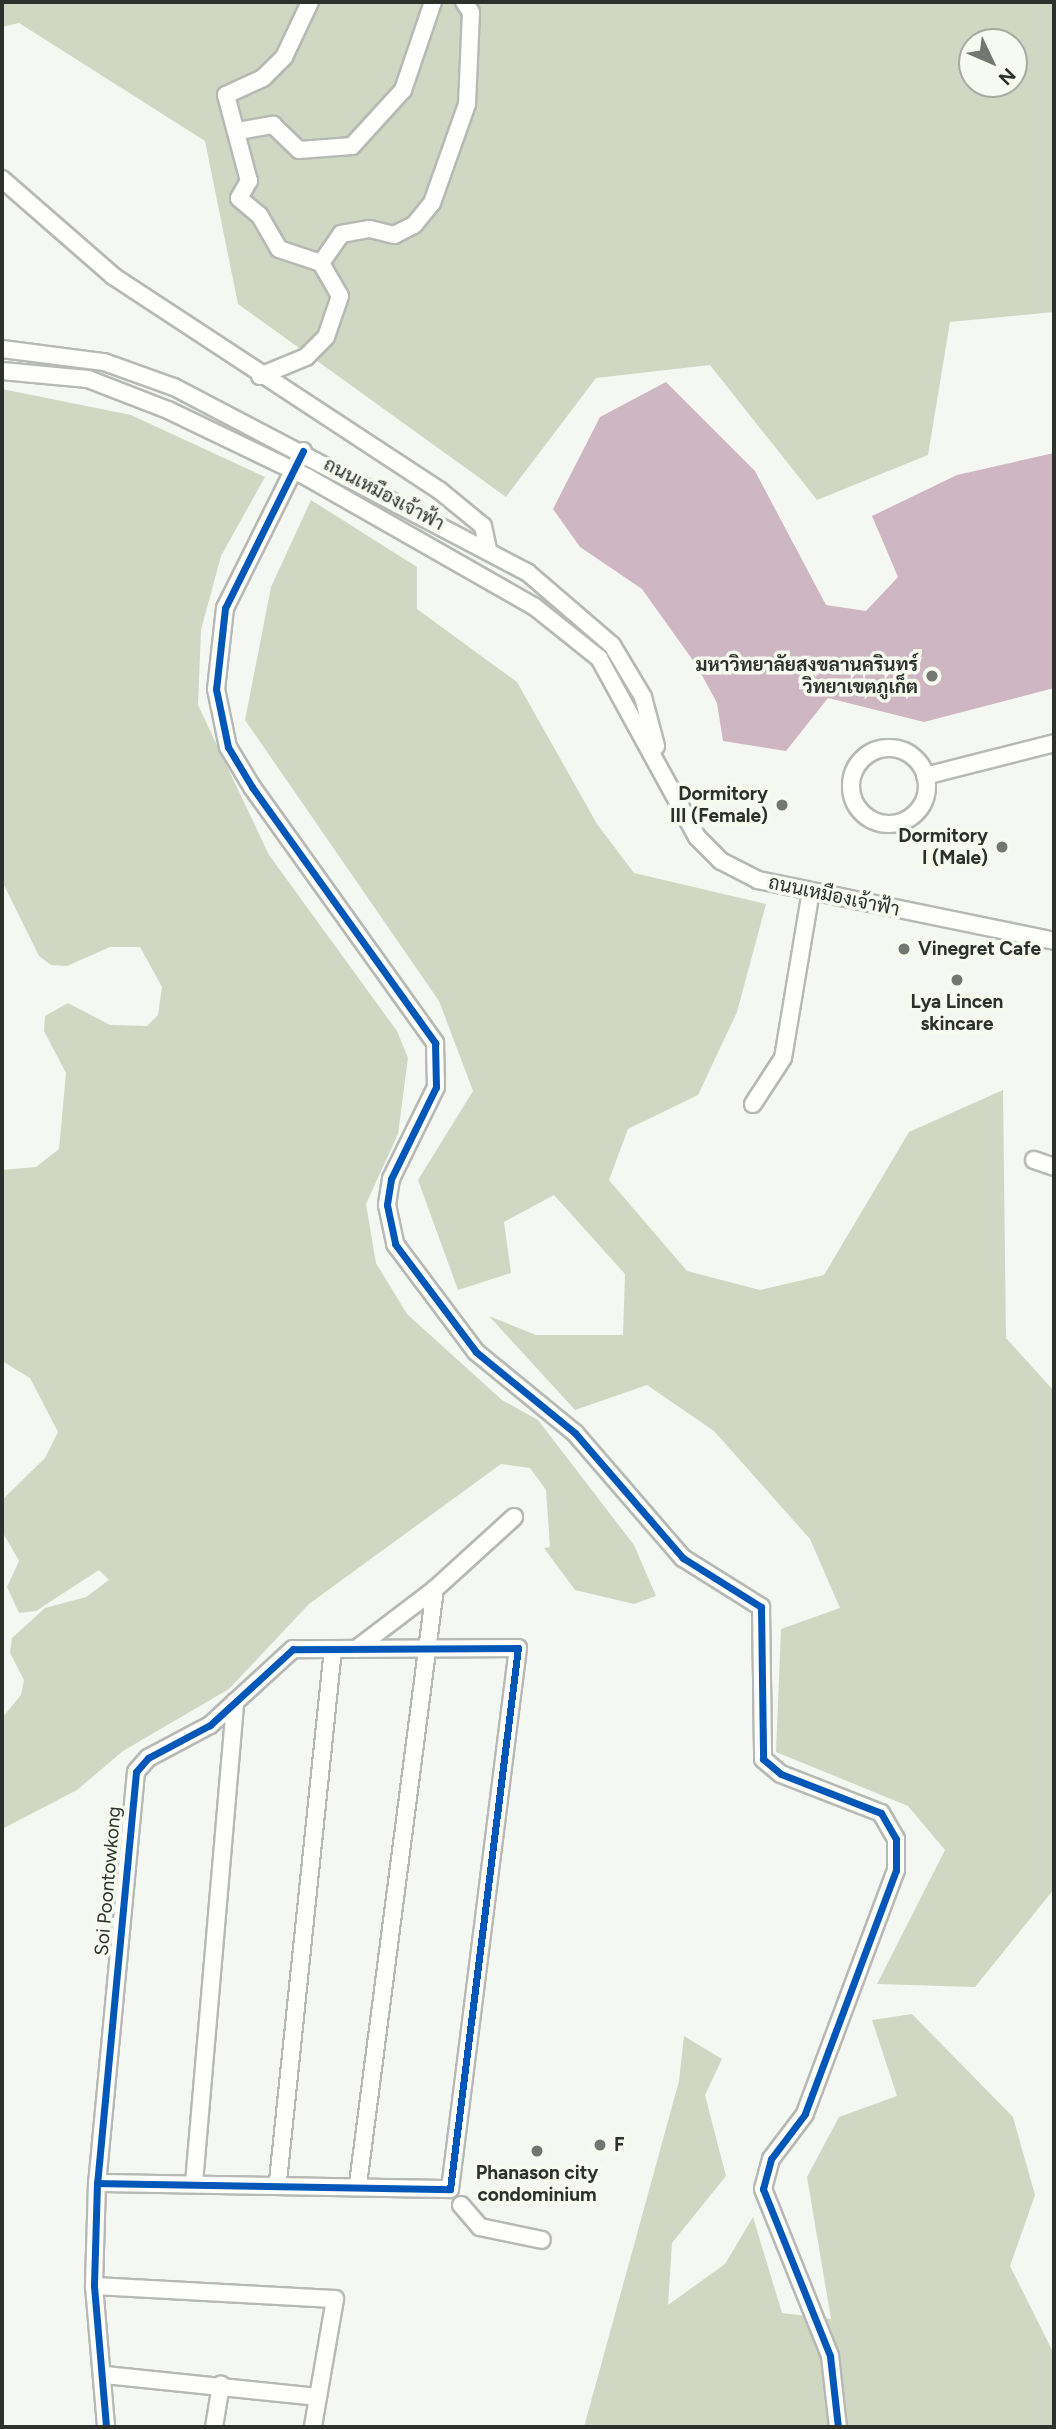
<!DOCTYPE html>
<meta charset="utf-8">
<style>
body{margin:0}
#map{position:relative;width:1056px;height:2429px;overflow:hidden;background:#f5f8f2;font-family:Figtree,Sarabun,sans-serif}
div>[style]{position:absolute}
.forest>*{inset:0;background:#d0d8c3}
.water>*{inset:0;background:#ceb6c2}
.roads{filter:drop-shadow(2px 0 #b7b9b4) drop-shadow(-2px 0 #b7b9b4) drop-shadow(0 2px #b7b9b4) drop-shadow(0 -2px #b7b9b4)}
.minor>*{height:16px;margin:-8px;padding:0 8px;transform-origin:8px;border-radius:8px;background:#fefefd}
.minor>.ring{margin:-8px;padding:0;box-sizing:content-box;background:none;border:16px solid #fefefd;border-radius:50%}
.cycleway>*{height:7px;margin:-3.5px;padding:0 3.5px;transform-origin:3.5px;border-radius:3.5px;background:#0057b8}
.dots>*{width:19px;height:19px;translate:-50% -50%;box-sizing:border-box;border:4px solid #f6fbef;border-radius:50%}
span{translate:-50% -50%;white-space:nowrap;text-align:center;line-height:1.15;-webkit-text-stroke:7px #f6fbef;paint-order:stroke}
.street-label{font-size:19px;color:#2e302b}
.poi-label{font-size:19px;color:#2e302b;font-weight:700}
.right{translate:-100% -50%;text-align:right}
.left{translate:0 -50%;text-align:left}
.frame{position:absolute;inset:0;border:4px solid #2e302b;pointer-events:none}
.north{position:absolute;left:958px;top:28px;width:70px;height:70px;box-sizing:border-box;background:#f6fbef;border:2px solid #a6aaa1;border-radius:50%;rotate:134deg;font-size:19px;font-weight:700;line-height:28px;text-align:center;color:#2e302b}
.north::after{content:'';display:block;margin:auto;width:24px;height:32px;background:#747671;clip-path:polygon(50% 0,100% 100%,50% 72%,0 100%)}
</style>
<div id="map">
<div class="forest">
<div style="clip-path:polygon(evenodd,2px 2px,1054px 2px,1054px 312px,950px 322px,928px 455px,817px 500px,710px 365px,596px 378px,506px 497px,238px 304px,205px 141px,19px 23px,2px 27px,2px 2px,972px 42px,1014px 42px,1014px 84px,972px 84px,972px 42px)"></div>
<div style="clip-path:polygon(2px 389px,131px 415px,265px 477px,221px 556px,201px 630px,198px 705px,269px 855px,397px 1031px,408px 1058px,398px 1134px,366px 1204px,376px 1263px,407px 1314px,502px 1400px,538px 1420px,634px 1545px,656px 1596px,634px 1604px,575px 1590px,544px 1548px,550px 1547px,546px 1490px,530px 1468px,501px 1464px,309px 1604px,229px 1689px,123px 1751px,77px 1790px,2px 1829px,2px 1718px,21px 1695px,24px 1680px,10px 1653px,12px 1638px,45px 1608px,86px 1597px,109px 1580px,99px 1570px,36px 1611px,19px 1613px,7px 1587px,19px 1561px,2px 1531px,2px 1500px,45px 1458px,58px 1432px,30px 1378px,2px 1361px,2px 1170px,36px 1167px,59px 1149px,66px 1073px,44px 1031px,45px 1016px,68px 1003px,110px 1025px,147px 1026px,158px 1015px,162px 987px,140px 947px,110px 947px,67px 966px,51px 965px,39px 956px,2px 881px)"></div>
<div style="clip-path:polygon(311px 500px,417px 567px,417px 609px,517px 682px,597px 824px,634px 873px,766px 904px,737px 1012px,698px 1095px,628px 1129px,609px 1180px,687px 1271px,760px 1290px,824px 1275px,909px 1132px,1003px 1090px,1006px 1338px,1054px 1391px,1054px 1889px,975px 1987px,877px 1984px,945px 1850px,908px 1806px,776px 1752px,781px 1629px,840px 1608px,810px 1539px,714px 1431px,647px 1385px,575px 1410px,489px 1316px,536px 1335px,623px 1335px,625px 1274px,554px 1195px,504px 1222px,511px 1273px,458px 1290px,418px 1180px,473px 1091px,439px 1001px,245px 720px,271px 587px)"></div>
<div style="clip-path:polygon(912px 2014px,1013px 2117px,1035px 2195px,1010px 2266px,1054px 2354px,1054px 2427px,584px 2427px,679px 2081px,684px 2036px,722px 2059px,705px 2095px,726px 2176px,672px 2243px,668px 2305px,725px 2264px,753px 2217px,782px 2313px,831px 2319px,807px 2177px,839px 2117px,897px 2096px,872px 2020px)"></div>
</div>
<div class="water">
<div style="clip-path:polygon(666px 382px,755px 471px,826px 605px,866px 611px,898px 577px,872px 516px,957px 475px,1054px 453px,1054px 688px,924px 722px,828px 698px,786px 751px,723px 741px,717px 703px,697px 666px,642px 589px,580px 547px,553px 509px,600px 417px)"></div>
</div>
<div class="roads">
<div class="minor">
<div style="left:238px;top:131px;width:36px;rotate:-10deg"></div>
<div style="left:273px;top:125px;width:36px;rotate:44deg"></div>
<div style="left:299px;top:150px;width:53px;rotate:-4.3deg"></div>
<div style="left:352px;top:146px;width:76px;rotate:-47.7deg"></div>
<div style="left:403px;top:90px;width:93px;rotate:-71.2deg"></div>
<div style="left:2px;top:179px;width:147px;rotate:41.1deg"></div>
<div style="left:113px;top:276px;width:390px;rotate:33.3deg"></div>
<div style="left:439px;top:490px;width:57px;rotate:39.3deg"></div>
<div style="left:483px;top:526px;width:25px;rotate:78deg"></div>
<div style="left:321px;top:263px;width:35px;rotate:-55deg"></div>
<div style="left:341px;top:234px;width:29px;rotate:-10deg"></div>
<div style="left:370px;top:229px;width:25px;rotate:14deg"></div>
<div style="left:394px;top:235px;width:22px;rotate:-27deg"></div>
<div style="left:414px;top:225px;width:28px;rotate:-51deg"></div>
<div style="left:432px;top:203px;width:105px;rotate:-70.5deg"></div>
<div style="left:467px;top:104px;width:92px;rotate:-87.5deg"></div>
<div style="left:471px;top:12px;width:12px;rotate:-125deg"></div>
<div style="left:2px;top:349px;width:103px;rotate:7.3deg"></div>
<div style="left:104px;top:362px;width:74px;rotate:19.7deg"></div>
<div style="left:174px;top:387px;width:399px;rotate:27.7deg"></div>
<div style="left:527px;top:572px;width:112px;rotate:40.7deg"></div>
<div style="left:612px;top:645px;width:61px;rotate:59.2deg"></div>
<div style="left:643px;top:697px;width:51px;rotate:75.1deg"></div>
<div style="left:2px;top:371px;width:86px;rotate:5.3deg"></div>
<div style="left:88px;top:379px;width:86px;rotate:21.2deg"></div>
<div style="left:168px;top:410px;width:154px;rotate:25.7deg"></div>
<div style="left:307px;top:477px;width:262px;rotate:29.7deg"></div>
<div style="left:535px;top:607px;width:82px;rotate:38.6deg"></div>
<div style="left:599px;top:658px;width:204px;rotate:61.3deg"></div>
<div style="left:697px;top:837px;width:34px;rotate:45deg"></div>
<div style="left:721px;top:861px;width:42px;rotate:27.2deg"></div>
<div style="left:758px;top:880px;width:302px;rotate:11.6deg"></div>
<div style="left:260px;top:376px;width:50px;rotate:-22.4deg"></div>
<div style="left:306px;top:357px;width:28px;rotate:-45deg"></div>
<div style="left:326px;top:337px;width:43px;rotate:-71.1deg"></div>
<div style="left:340px;top:296px;width:38px;rotate:-120deg"></div>
<div style="left:321px;top:263px;width:44px;rotate:-161.6deg"></div>
<div style="left:279px;top:249px;width:39px;rotate:-120deg"></div>
<div style="left:259px;top:215px;width:26px;rotate:-140deg"></div>
<div style="left:239px;top:198px;width:20px;rotate:-60deg"></div>
<div style="left:249px;top:181px;width:89px;rotate:-105deg"></div>
<div style="left:226px;top:95px;width:41px;rotate:-24.7deg"></div>
<div style="left:263px;top:78px;width:30px;rotate:-45deg"></div>
<div style="left:284px;top:57px;width:61px;rotate:-64.7deg"></div>
<div style="left:303px;top:451px;width:175px;rotate:116.4deg"></div>
<div style="left:225px;top:608px;width:81px;rotate:96.3deg"></div>
<div style="left:216px;top:689px;width:59px;rotate:78.3deg"></div>
<div style="left:228px;top:747px;width:47px;rotate:59deg"></div>
<div style="left:252px;top:787px;width:315px;rotate:54.4deg"></div>
<div style="left:435px;top:1043px;width:44px;rotate:88.7deg"></div>
<div style="left:436px;top:1087px;width:102px;rotate:116.1deg"></div>
<div style="left:391px;top:1179px;width:26px;rotate:99deg"></div>
<div style="left:387px;top:1205px;width:40px;rotate:78deg"></div>
<div style="left:395px;top:1244px;width:135px;rotate:53.1deg"></div>
<div style="left:476px;top:1352px;width:128px;rotate:39.3deg"></div>
<div style="left:575px;top:1433px;width:165px;rotate:49.2deg"></div>
<div style="left:683px;top:1558px;width:92px;rotate:32.1deg"></div>
<div style="left:761px;top:1607px;width:152px;rotate:89.2deg"></div>
<div style="left:763px;top:1759px;width:23px;rotate:40deg"></div>
<div style="left:781px;top:1774px;width:107px;rotate:21.3deg"></div>
<div style="left:881px;top:1813px;width:30px;rotate:60deg"></div>
<div style="left:896px;top:1839px;width:31px;rotate:90deg"></div>
<div style="left:896px;top:1870px;width:260px;rotate:110.5deg"></div>
<div style="left:805px;top:2114px;width:56px;rotate:127.1deg"></div>
<div style="left:771px;top:2159px;width:31px;rotate:105deg"></div>
<div style="left:763px;top:2189px;width:180px;rotate:68.1deg"></div>
<div style="left:830px;top:2356px;width:71px;rotate:83.6deg"></div>
<div class="ring" style="left:851px;top:748px;width:60px;height:60px"></div>
<div style="left:925px;top:776px;width:133px;rotate:-14.3deg"></div>
<div style="left:753px;top:1104px;width:55px;rotate:-56.9deg"></div>
<div style="left:783px;top:1058px;width:169px;rotate:-80.5deg"></div>
<div style="left:1034px;top:1160px;width:21px;rotate:19deg"></div>
<div style="left:356px;top:1649px;width:99px;rotate:-37.2deg"></div>
<div style="left:435px;top:1589px;width:107px;rotate:-42.3deg"></div>
<div style="left:278px;top:2181px;width:535px;rotate:-84.1deg"></div>
<div style="left:97px;top:2183px;width:353px;rotate:1deg"></div>
<div style="left:450px;top:2189px;width:545px;rotate:-82.84deg"></div>
<div style="left:518px;top:1648px;width:225px;rotate:179.7deg"></div>
<div style="left:293px;top:1649px;width:113px;rotate:137.5deg"></div>
<div style="left:210px;top:1725px;width:70px;rotate:152deg"></div>
<div style="left:148px;top:1758px;width:18px;rotate:131deg"></div>
<div style="left:136px;top:1772px;width:413px;rotate:95.4deg"></div>
<div style="left:97px;top:2183px;width:103px;rotate:91.7deg"></div>
<div style="left:94px;top:2286px;width:142px;rotate:85.1deg"></div>
<div style="left:194px;top:2183px;width:483px;rotate:-85.1deg"></div>
<div style="left:358px;top:2184px;width:600px;rotate:-82.63deg"></div>
<div style="left:461px;top:2205px;width:29px;rotate:49deg"></div>
<div style="left:480px;top:2227px;width:63px;rotate:11.8deg"></div>
<div style="left:94px;top:2286px;width:241px;rotate:3.1deg"></div>
<div style="left:335px;top:2299px;width:130px;rotate:99.8deg"></div>
<div style="left:105px;top:2375px;width:214px;rotate:5.9deg"></div>
<div style="left:214px;top:2427px;width:43px;rotate:-80.5deg"></div>
</div>
</div>
<div class="cycleway">
<div style="left:303px;top:451px;width:175px;rotate:116.4deg"></div>
<div style="left:225px;top:608px;width:81px;rotate:96.3deg"></div>
<div style="left:216px;top:689px;width:59px;rotate:78.3deg"></div>
<div style="left:228px;top:747px;width:47px;rotate:59deg"></div>
<div style="left:252px;top:787px;width:315px;rotate:54.4deg"></div>
<div style="left:435px;top:1043px;width:44px;rotate:88.7deg"></div>
<div style="left:436px;top:1087px;width:102px;rotate:116.1deg"></div>
<div style="left:391px;top:1179px;width:26px;rotate:99deg"></div>
<div style="left:387px;top:1205px;width:40px;rotate:78deg"></div>
<div style="left:395px;top:1244px;width:135px;rotate:53.1deg"></div>
<div style="left:476px;top:1352px;width:128px;rotate:39.3deg"></div>
<div style="left:575px;top:1433px;width:165px;rotate:49.2deg"></div>
<div style="left:683px;top:1558px;width:92px;rotate:32.1deg"></div>
<div style="left:761px;top:1607px;width:152px;rotate:89.2deg"></div>
<div style="left:763px;top:1759px;width:23px;rotate:40deg"></div>
<div style="left:781px;top:1774px;width:107px;rotate:21.3deg"></div>
<div style="left:881px;top:1813px;width:30px;rotate:60deg"></div>
<div style="left:896px;top:1839px;width:31px;rotate:90deg"></div>
<div style="left:896px;top:1870px;width:260px;rotate:110.5deg"></div>
<div style="left:805px;top:2114px;width:56px;rotate:127.1deg"></div>
<div style="left:771px;top:2159px;width:31px;rotate:105deg"></div>
<div style="left:763px;top:2189px;width:180px;rotate:68.1deg"></div>
<div style="left:830px;top:2356px;width:71px;rotate:83.6deg"></div>
<div style="left:97px;top:2183px;width:353px;rotate:1deg"></div>
<div style="left:450px;top:2189px;width:545px;rotate:-82.84deg"></div>
<div style="left:518px;top:1648px;width:225px;rotate:179.7deg"></div>
<div style="left:293px;top:1649px;width:113px;rotate:137.5deg"></div>
<div style="left:210px;top:1725px;width:70px;rotate:152deg"></div>
<div style="left:148px;top:1758px;width:18px;rotate:131deg"></div>
<div style="left:136px;top:1772px;width:413px;rotate:95.4deg"></div>
<div style="left:97px;top:2183px;width:103px;rotate:91.7deg"></div>
<div style="left:94px;top:2286px;width:142px;rotate:85.1deg"></div>
</div>
<div class="dots">
<div style="left:932px;top:676px;background:#747671"></div>
<div style="left:782px;top:805px;background:#747671"></div>
<div style="left:1002px;top:847px;background:#747671"></div>
<div style="left:904px;top:949px;background:#747671"></div>
<div style="left:957px;top:980px;background:#747671"></div>
<div style="left:600px;top:2145px;background:#747671"></div>
<div style="left:537px;top:2151px;background:#747671"></div>
</div>
<div class="street-label">
<span style="left:384px;top:494px;rotate:28deg">ถนนเหมืองเจ้าฟ้า</span>
<span style="left:834px;top:896px;rotate:12deg">ถนนเหมืองเจ้าฟ้า</span>
<span style="left:108px;top:1881px;rotate:-85deg">Soi Poontowkong</span>
</div>
<div class="poi-label">
<span class="right" style="left:918px;top:676px">มหาวิทยาลัยสงขลานครินทร์<br>วิทยาเขตภูเก็ต</span>
<span class="right" style="left:768px;top:805px">Dormitory<br>III (Female)</span>
<span class="right" style="left:988px;top:847px">Dormitory<br>I (Male)</span>
<span class="left" style="left:918px;top:949px">Vinegret Cafe</span>
<span style="left:957px;top:1013px">Lya Lincen<br>skincare</span>
<span class="left" style="left:614px;top:2145px">F</span>
<span style="left:537px;top:2184px">Phanason city<br>condominium</span>
</div>
<div class="frame"></div>
<div class="north">N</div>
</div>
